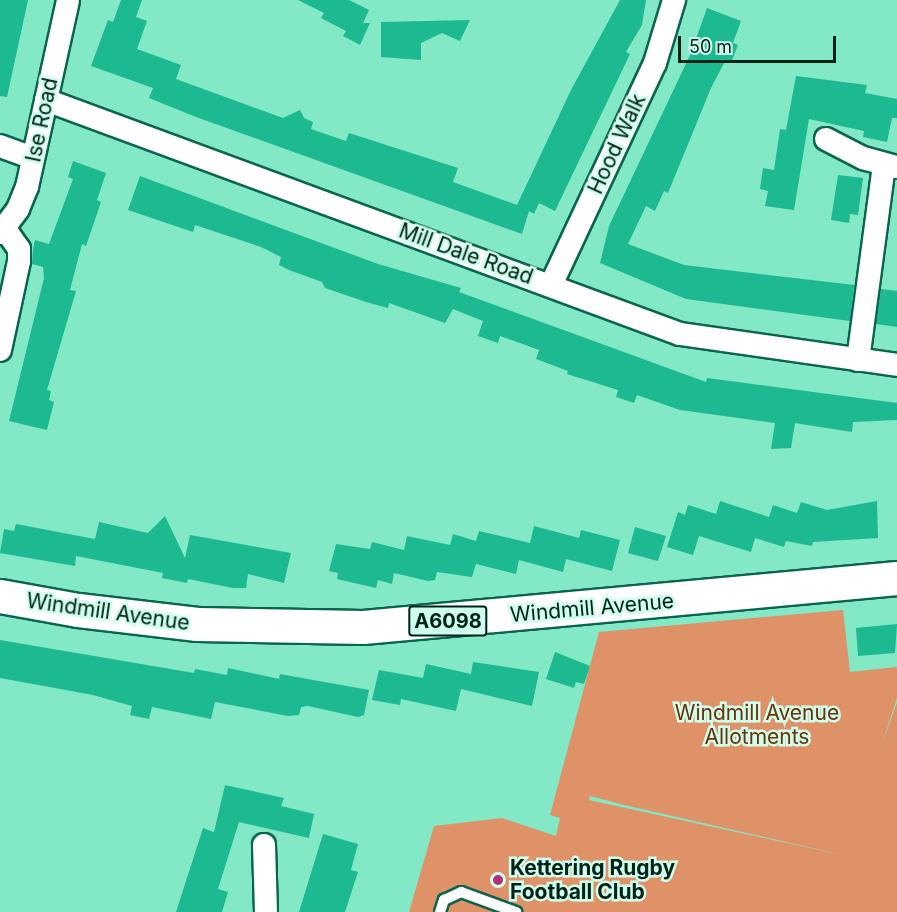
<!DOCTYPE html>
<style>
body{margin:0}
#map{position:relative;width:897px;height:912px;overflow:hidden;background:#82e8c5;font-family:Inter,sans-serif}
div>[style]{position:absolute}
.green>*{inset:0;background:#df9267}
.building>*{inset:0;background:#1db991}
.roads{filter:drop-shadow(2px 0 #0a654e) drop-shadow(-2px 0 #0a654e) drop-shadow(0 2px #0a654e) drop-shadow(0 -2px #0a654e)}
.lane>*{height:10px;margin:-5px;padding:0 5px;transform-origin:5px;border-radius:5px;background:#fff}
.street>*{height:22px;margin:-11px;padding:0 11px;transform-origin:11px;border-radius:11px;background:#fff}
.primary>*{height:33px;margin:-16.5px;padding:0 16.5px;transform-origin:16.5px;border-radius:16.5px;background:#fff}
.dots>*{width:16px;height:16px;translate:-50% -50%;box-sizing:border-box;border:3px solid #cffeec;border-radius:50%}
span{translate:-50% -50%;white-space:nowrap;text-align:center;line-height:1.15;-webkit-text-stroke:5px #cffeec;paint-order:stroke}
.shield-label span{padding:2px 4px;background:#cffeec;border:2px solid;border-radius:4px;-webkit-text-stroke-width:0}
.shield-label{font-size:20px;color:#012218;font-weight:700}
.street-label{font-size:21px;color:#012218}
.park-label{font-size:21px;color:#6c3106}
.poi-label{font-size:21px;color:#012218;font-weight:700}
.left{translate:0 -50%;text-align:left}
.scale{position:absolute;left:678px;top:36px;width:158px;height:27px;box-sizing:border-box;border:3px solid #012218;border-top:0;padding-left:8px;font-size:18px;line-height:21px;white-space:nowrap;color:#012218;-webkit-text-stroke:4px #cffeec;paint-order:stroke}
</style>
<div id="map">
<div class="green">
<div style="clip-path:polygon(evenodd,843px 610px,850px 672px,897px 667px,897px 698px,881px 747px,897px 702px,897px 912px,409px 912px,434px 826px,502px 818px,556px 836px,560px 818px,550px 815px,599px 632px,843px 610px,590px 796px,620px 804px,847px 856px,589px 800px,590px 796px)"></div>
</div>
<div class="building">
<div style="clip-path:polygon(0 0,28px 0,7px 97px,0 96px)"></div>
<div style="clip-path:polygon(121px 0,142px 0,136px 17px,147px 21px,137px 49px,181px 65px,176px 79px,283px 118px,300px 110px,304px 118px,313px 122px,311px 129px,346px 141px,349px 133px,458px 168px,453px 182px,517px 205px,571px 90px,620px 0,646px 0,642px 25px,626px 52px,630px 54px,555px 211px,539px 203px,534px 214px,529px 211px,522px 234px,196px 117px,149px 98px,153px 88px,91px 66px,108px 20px,113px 22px)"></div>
<div style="clip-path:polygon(298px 0,349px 0,369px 10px,363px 23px,370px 23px,360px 45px,343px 36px,346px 31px,321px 18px,324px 13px)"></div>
<div style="clip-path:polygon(707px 8px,741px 21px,733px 43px,738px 45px,731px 63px,725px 61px,711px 88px,668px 193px,664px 191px,655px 211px,646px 206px,628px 244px,684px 265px,854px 285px,850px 321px,686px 299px,600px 263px,609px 226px,691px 53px)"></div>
<div style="clip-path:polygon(470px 20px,460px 41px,442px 33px,421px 43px,421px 60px,381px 57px,381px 22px)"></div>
<div style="clip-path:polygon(796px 76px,867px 85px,865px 93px,897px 99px,897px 118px,892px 118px,887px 142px,863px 137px,864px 131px,809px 119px,794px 210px,765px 206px,768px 191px,760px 189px,763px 168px,774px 170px,780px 129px,786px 130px)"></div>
<div style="clip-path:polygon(73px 161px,106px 173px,97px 200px,101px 202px,86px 246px,82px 244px,70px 290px,76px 291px,47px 390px,51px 391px,49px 400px,54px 402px,47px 430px,9px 421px,44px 278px,43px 267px,32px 264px,33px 249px,35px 240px,49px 244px,73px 179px,68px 177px)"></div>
<div style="clip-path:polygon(838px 175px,863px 178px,858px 215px,850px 214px,849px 223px,831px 220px)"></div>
<div style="clip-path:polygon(140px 176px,378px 264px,461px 288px,459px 292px,706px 382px,707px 378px,897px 403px,897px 420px,853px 422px,852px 432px,795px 423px,791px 448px,771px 449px,775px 423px,680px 410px,637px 395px,634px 403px,616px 397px,618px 390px,567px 374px,568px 371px,536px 359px,539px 350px,500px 336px,498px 343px,478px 336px,483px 321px,453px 309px,445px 323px,389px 303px,388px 308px,366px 302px,325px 288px,322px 282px,289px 270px,279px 265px,281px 257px,261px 247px,195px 225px,193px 232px,128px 210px)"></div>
<div style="clip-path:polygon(881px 289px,897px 291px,897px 327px,876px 324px)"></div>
<div style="clip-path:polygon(720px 501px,769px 517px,773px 505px,797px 513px,801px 502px,827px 510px,877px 501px,878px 538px,813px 542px,812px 546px,786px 541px,784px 547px,755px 538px,751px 552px,699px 536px,693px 555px,667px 547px,678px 512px,685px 515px,688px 505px,716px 514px)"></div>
<div style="clip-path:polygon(165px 516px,185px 558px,190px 535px,291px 553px,284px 583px,248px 574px,246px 588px,233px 588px,188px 579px,187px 583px,162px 578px,163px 573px,76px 556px,75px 566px,0 553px,4px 529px,14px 531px,16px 524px,95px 539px,99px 522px,148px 533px)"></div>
<div style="clip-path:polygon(534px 526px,579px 538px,581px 530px,620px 540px,612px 571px,566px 559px,563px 572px,519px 560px,516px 574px,476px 564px,472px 577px,437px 572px,435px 580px,428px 581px,394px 573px,392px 584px,378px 580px,376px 588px,337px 579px,338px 573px,329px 571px,336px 544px,370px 549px,372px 542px,404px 550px,407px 536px,450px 545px,453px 534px,476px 541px,479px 531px,530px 543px)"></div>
<div style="clip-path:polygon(635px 527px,666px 536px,658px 561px,628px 553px)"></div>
<div style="clip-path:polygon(897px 624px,895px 653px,858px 656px,856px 628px)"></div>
<div style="clip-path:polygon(0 640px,194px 673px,195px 669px,227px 675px,228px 668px,279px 679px,280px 674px,369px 690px,364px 715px,358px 717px,308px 706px,301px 707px,299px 715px,288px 716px,215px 702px,211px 719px,152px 707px,149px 719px,130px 715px,132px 706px,93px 695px,0 678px)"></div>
<div style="clip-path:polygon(555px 652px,590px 666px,584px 684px,576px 682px,574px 688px,546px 679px)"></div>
<div style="clip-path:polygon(473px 662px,539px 672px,532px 706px,461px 689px,456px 711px,401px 699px,400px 705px,372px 700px,379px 670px,423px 678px,426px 664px,471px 674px)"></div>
<div style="clip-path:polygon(225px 785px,284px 798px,281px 806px,314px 814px,309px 838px,239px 822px,218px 889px,228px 892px,222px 912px,176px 912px,203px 828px,214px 832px)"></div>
<div style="clip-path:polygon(323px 834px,358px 844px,351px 870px,358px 872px,345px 912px,299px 912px)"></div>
</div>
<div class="roads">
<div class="lane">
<div style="left:440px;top:912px;width:13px;rotate:-72deg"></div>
<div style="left:444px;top:900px;width:19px;rotate:-25deg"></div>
<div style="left:461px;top:892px;width:59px;rotate:20deg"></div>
</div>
<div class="street">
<div style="left:46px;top:100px;width:676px;rotate:20.26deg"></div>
<div style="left:680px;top:334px;width:219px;rotate:8.1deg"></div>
<div style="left:826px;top:139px;width:42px;rotate:27.2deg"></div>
<div style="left:863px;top:158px;width:35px;rotate:15deg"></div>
<div style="left:0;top:146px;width:35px;rotate:20deg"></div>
<div style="left:0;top:233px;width:30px;rotate:-53deg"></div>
<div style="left:18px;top:209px;width:24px;rotate:-68deg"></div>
<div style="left:27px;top:187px;width:191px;rotate:-77.6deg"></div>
<div style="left:551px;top:285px;width:245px;rotate:-64.9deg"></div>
<div style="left:655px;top:63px;width:66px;rotate:-73.2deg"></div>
<div style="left:0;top:350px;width:91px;rotate:-77.9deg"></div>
<div style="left:19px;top:261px;width:12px;rotate:-90deg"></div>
<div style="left:19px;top:249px;width:24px;rotate:-125deg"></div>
<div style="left:858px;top:360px;width:197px;rotate:-82.4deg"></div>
<div style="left:264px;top:845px;width:67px;rotate:88.3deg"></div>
</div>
<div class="primary">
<div style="left:0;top:596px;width:79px;rotate:10.2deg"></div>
<div style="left:78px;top:610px;width:120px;rotate:6.7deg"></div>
<div style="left:197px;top:624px;width:166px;rotate:1deg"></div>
<div style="left:363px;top:627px;width:536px;rotate:-5.24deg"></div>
</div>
</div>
<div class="dots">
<div style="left:498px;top:880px;background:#b1307b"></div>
</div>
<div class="shield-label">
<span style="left:448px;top:621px">A6098</span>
</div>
<div class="street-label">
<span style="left:42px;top:120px;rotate:-78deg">Ise Road</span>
<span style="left:617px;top:144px;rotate:-65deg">Hood Walk</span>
<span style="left:466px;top:254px;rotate:20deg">Mill Dale Road</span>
<span style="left:592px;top:608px;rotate:-5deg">Windmill Avenue</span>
<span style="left:108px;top:612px;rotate:8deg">Windmill Avenue</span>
</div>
<div class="park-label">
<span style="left:757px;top:725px">Windmill Avenue<br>Allotments</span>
</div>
<div class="poi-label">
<span class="left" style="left:510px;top:880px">Kettering Rugby<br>Football Club</span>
</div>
<div class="scale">50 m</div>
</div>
